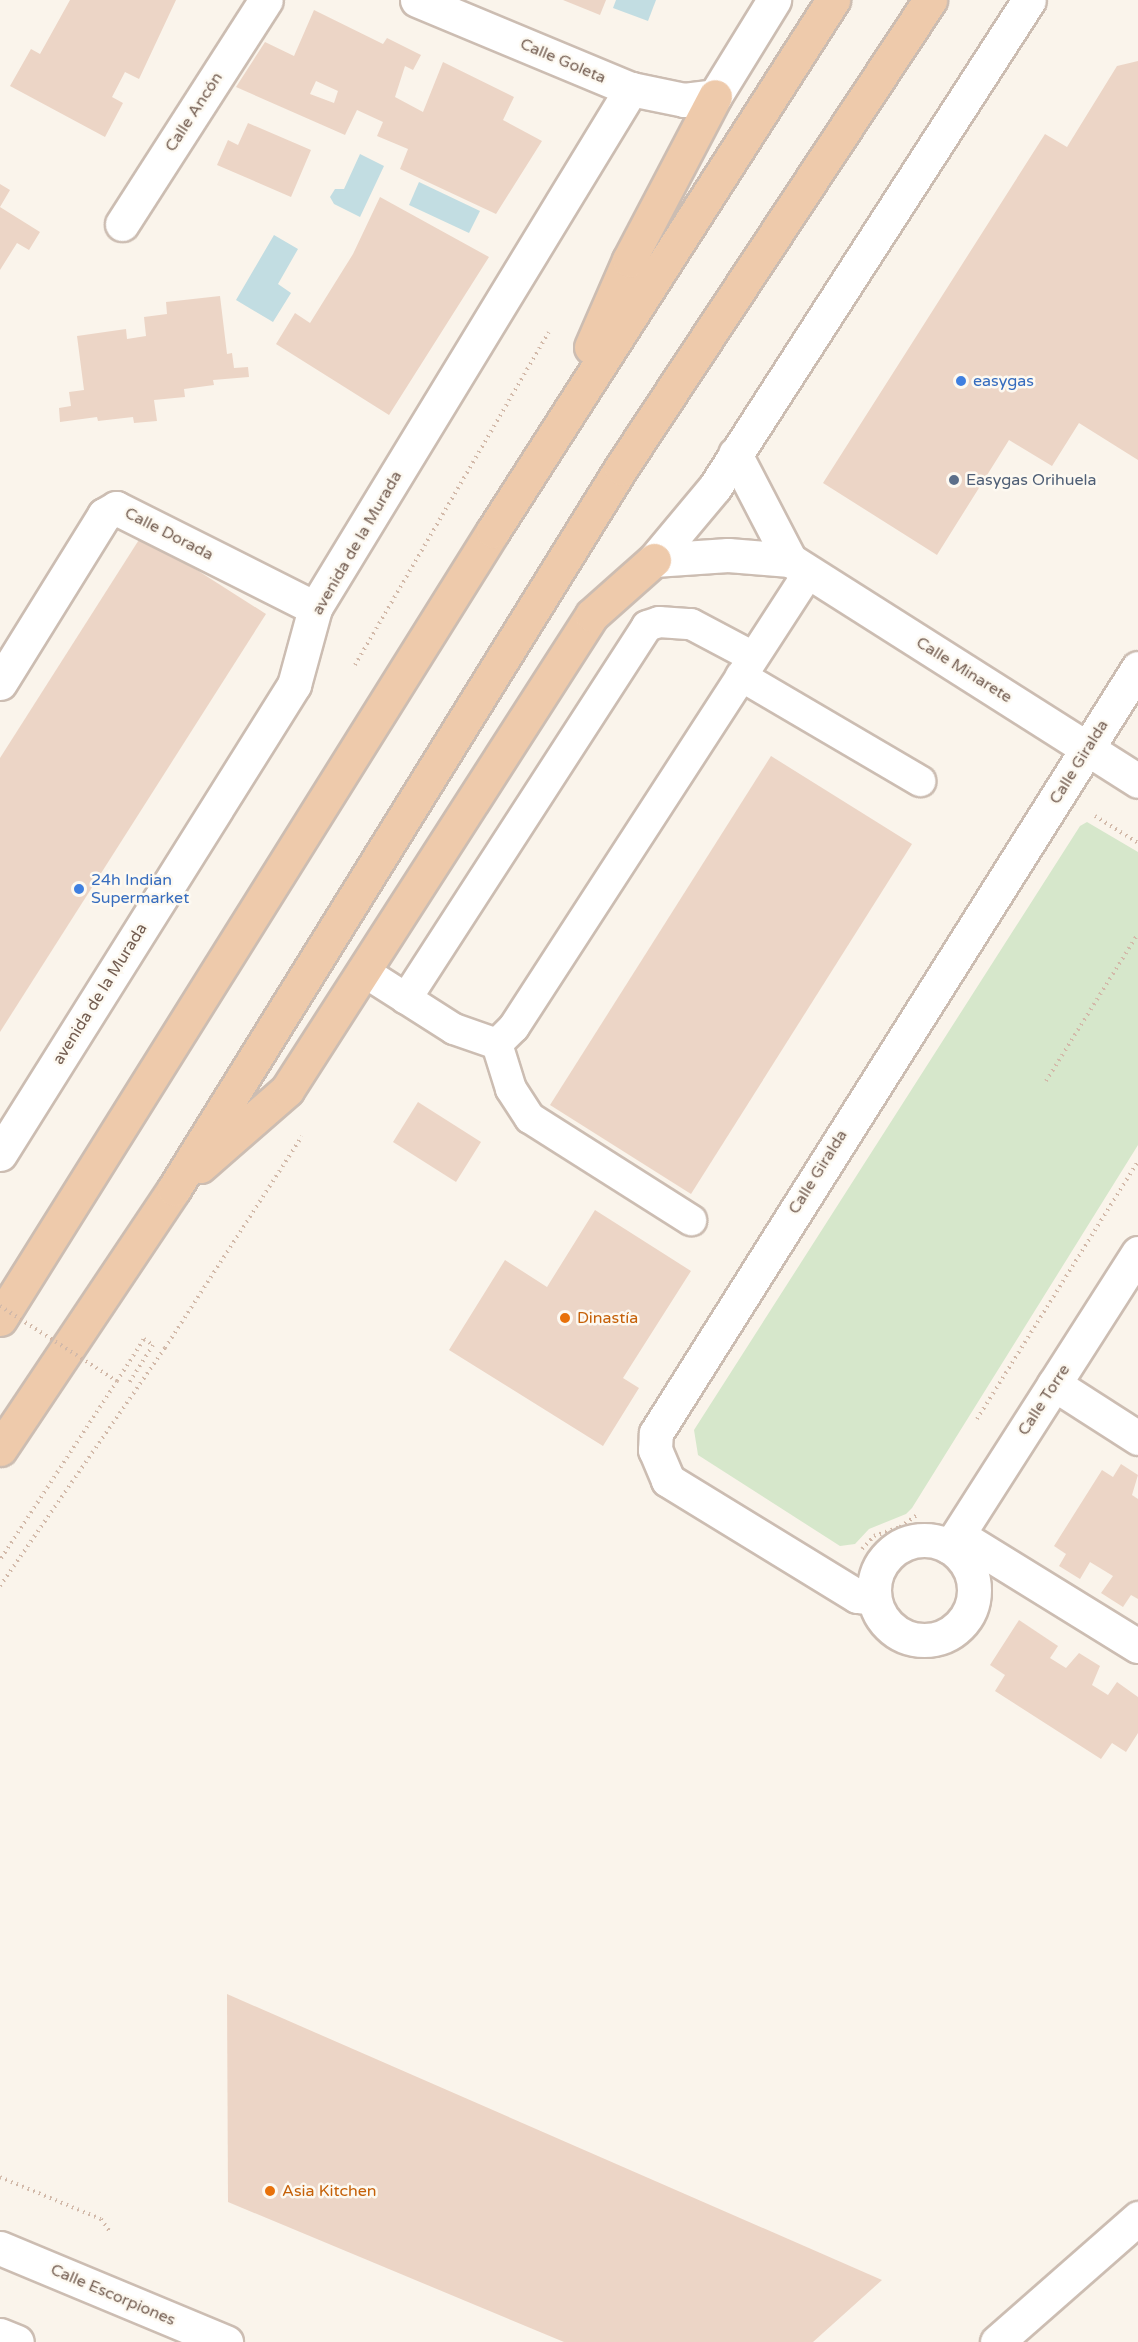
<!DOCTYPE html>
<meta charset="utf-8">
<style>
body{margin:0}
#map{position:relative;width:1138px;height:2342px;overflow:hidden;background:#faf4eb;font-family:"Varela Round",sans-serif}
div>[style]{position:absolute}
.green>*{inset:0;background:#d6e7cb}
.water>*{inset:0;background:#c2dde2}
.building>*{inset:0;background:#ecd5c6}
.path>*{height:4px;margin-top:-2px;transform-origin:0;background:repeating-linear-gradient(90deg,#d2b9a9 0 1.5px,transparent 0 6px)}
.roads{filter:drop-shadow(2px 0 #ccbdb2) drop-shadow(-2px 0 #ccbdb2) drop-shadow(0 2px #ccbdb2) drop-shadow(0 -2px #ccbdb2)}
.service>*{height:30px;margin:-15px;padding:0 15px;transform-origin:15px;border-radius:15px;background:#fff}
.minor>*{height:33px;margin:-16.5px;padding:0 16.5px;transform-origin:16.5px;border-radius:16.5px;background:#fff}
.minor>.ring{margin:-16.5px;padding:0;box-sizing:content-box;background:none;border:33px solid #fff;border-radius:50%}
.tertiary>*{height:33px;margin:-16.5px;padding:0 16.5px;transform-origin:16.5px;border-radius:16.5px;background:#fff}
.trunk>*{height:33px;margin:-16.5px;padding:0 16.5px;transform-origin:16.5px;border-radius:16.5px;background:#eecaab}
.path-bridge>*{height:4px;margin-top:-2px;transform-origin:0;background:repeating-linear-gradient(90deg,#d2b9a9 0 1.5px,transparent 0 6px)}
.dots>*{width:16px;height:16px;translate:-50% -50%;box-sizing:border-box;border:3px solid #fdf9f1;border-radius:50%}
span{translate:-50% -50%;white-space:nowrap;text-align:center;line-height:1.15;-webkit-text-stroke:5px #fdf9f1;paint-order:stroke}
.street-label{font-size:16px;color:#735d51}
.shop-label{font-size:16px;color:#366cbe}
.left{translate:0 -50%;text-align:left}
.service-label{font-size:16px;color:#4e5e75}
.food-label{font-size:16px;color:#c56008}
</style>
<div id="map">
<div class="green">
<div style="clip-path:polygon(1087px 822px,1138px 852px,1138px 1145px,912px 1508px,906px 1514px,869px 1529px,855px 1544px,840px 1546px,698px 1455px,694px 1430px,1080px 826px)"></div>
</div>
<div class="water">
<div style="clip-path:polygon(616px 0,656px 0,648px 21px,613px 8px)"></div>
<div style="clip-path:polygon(360px 154px,384px 166px,360px 217px,334px 204px,330px 197px,335px 189px,344px 189px)"></div>
<div style="clip-path:polygon(419px 182px,480px 211px,469px 233px,409px 205px)"></div>
<div style="clip-path:polygon(274px 235px,298px 249px,278px 284px,291px 293px,273px 322px,236px 300px)"></div>
</div>
<div class="building">
<div style="clip-path:polygon(70px 0,176px 0,139px 79px,125px 72px,112px 97px,123px 103px,105px 137px,10px 86px,31px 49px,40px 54px)"></div>
<div style="clip-path:polygon(563px 0,606px 0,600px 15px)"></div>
<div style="clip-path:polygon(evenodd,314px 10px,383px 44px,387px 38px,421px 55px,413px 70px,405px 66px,395px 97px,423px 112px,443px 62px,514px 97px,503px 120px,542px 141px,496px 214px,400px 169px,408px 149px,377px 136px,383px 122px,357px 110px,345px 135px,236px 87px,265px 42px,294px 56px,314px 10px,316px 81px,338px 91px,334px 103px,310px 94px,316px 81px)"></div>
<div style="clip-path:polygon(1138px 61px,1138px 460px,1079px 423px,1052px 466px,1009px 440px,937px 555px,823px 483px,1045px 134px,1067px 147px,1117px 66px)"></div>
<div style="clip-path:polygon(248px 123px,311px 150px,291px 197px,217px 165px,228px 140px,238px 145px)"></div>
<div style="clip-path:polygon(0 184px,10px 190px,0 207px,40px 232px,29px 250px,17px 243px,0 270px)"></div>
<div style="clip-path:polygon(380px 197px,489px 257px,389px 415px,276px 344px,295px 313px,310px 323px,353px 254px)"></div>
<div style="clip-path:polygon(220px 296px,227px 354px,232px 353px,234px 368px,248px 367px,249px 377px,213px 380px,214px 385px,184px 389px,185px 397px,154px 400px,157px 421px,134px 423px,133px 417px,98px 421px,97px 417px,60px 422px,59px 408px,71px 406px,69px 392px,84px 390px,77px 336px,126px 329px,127px 339px,146px 336px,144px 317px,167px 314px,166px 302px)"></div>
<div style="clip-path:polygon(142px 535px,266px 614px,0 1032px,0 758px)"></div>
<div style="clip-path:polygon(771px 756px,912px 844px,691px 1194px,550px 1105px)"></div>
<div style="clip-path:polygon(418px 1102px,481px 1142px,456px 1182px,393px 1142px)"></div>
<div style="clip-path:polygon(595px 1210px,691px 1271px,623px 1378px,639px 1388px,603px 1446px,449px 1350px,505px 1260px,547px 1287px)"></div>
<div style="clip-path:polygon(1121px 1464px,1138px 1475px,1132px 1495px,1138px 1499px,1138px 1599px,1131px 1595px,1123px 1607px,1101px 1593px,1113px 1576px,1090px 1562px,1080px 1579px,1059px 1566px,1066px 1554px,1054px 1546px,1102px 1470px,1113px 1477px)"></div>
<div style="clip-path:polygon(1019px 1620px,1058px 1646px,1050px 1658px,1066px 1668px,1079px 1653px,1100px 1666px,1092px 1685px,1108px 1695px,1117px 1682px,1138px 1697px,1138px 1733px,1126px 1752px,1112px 1743px,1101px 1759px,995px 1691px,1005px 1675px,990px 1665px)"></div>
<div style="clip-path:polygon(227px 1994px,882px 2280px,813px 2342px,564px 2342px,228px 2202px)"></div>
</div>
<div class="path">
<div style="left:355px;top:665px;width:385px;rotate:-59.8deg"></div>
<div style="left:1095px;top:816px;width:51px;rotate:32.1deg"></div>
<div style="left:1046px;top:1081px;width:173px;rotate:-58deg"></div>
<div style="left:117px;top:1381px;width:50px;rotate:-57.3deg"></div>
<div style="left:144px;top:1339px;width:11px;rotate:34deg"></div>
<div style="left:153px;top:1345px;width:45px;rotate:122.3deg"></div>
<div style="left:977px;top:1419px;width:304px;rotate:-58deg"></div>
<div style="left:862px;top:1549px;width:18px;rotate:-47deg"></div>
<div style="left:874px;top:1536px;width:28px;rotate:-19deg"></div>
<div style="left:900px;top:1527px;width:21px;rotate:-35deg"></div>
<div style="left:0;top:1586px;width:290px;rotate:-55.3deg"></div>
<div style="left:165px;top:1348px;width:252px;rotate:-57.1deg"></div>
<div style="left:0;top:2177px;width:109px;rotate:22.6deg"></div>
<div style="left:101px;top:2219px;width:16px;rotate:55deg"></div>
</div>
<div class="roads">
<div class="service">
<div style="left:741px;top:676px;width:208px;rotate:30.4deg"></div>
<div style="left:363px;top:971px;width:108px;rotate:32.5deg"></div>
<div style="left:454px;top:1029px;width:46px;rotate:19.2deg"></div>
<div style="left:497px;top:1044px;width:24px;rotate:-45deg"></div>
<div style="left:514px;top:1027px;width:542px;rotate:-57.04deg"></div>
<div style="left:406px;top:999px;width:444px;rotate:-57.1deg"></div>
<div style="left:647px;top:626px;width:13px;rotate:-18deg"></div>
<div style="left:659px;top:622px;width:32px;rotate:4deg"></div>
<div style="left:691px;top:624px;width:70px;rotate:28deg"></div>
<div style="left:497px;top:1044px;width:47px;rotate:72.7deg"></div>
<div style="left:511px;top:1089px;width:35px;rotate:57deg"></div>
<div style="left:530px;top:1118px;width:191px;rotate:32.4deg"></div>
</div>
<div class="minor">
<div style="left:417px;top:0;width:232px;rotate:22.6deg"></div>
<div style="left:631px;top:89px;width:54px;rotate:11.7deg"></div>
<div style="left:684px;top:100px;width:31px;rotate:-7deg"></div>
<div style="left:715px;top:96px;width:113px;rotate:-58.4deg"></div>
<div style="left:122px;top:224px;width:266px;rotate:-57.3deg"></div>
<div style="left:735px;top:454px;width:119px;rotate:62.6deg"></div>
<div style="left:654px;top:560px;width:95px;rotate:-50.1deg"></div>
<div style="left:715px;top:487px;width:579px;rotate:-57.19deg"></div>
<div style="left:654px;top:560px;width:74px;rotate:-3.9deg"></div>
<div style="left:728px;top:555px;width:62px;rotate:4.6deg"></div>
<div style="left:790px;top:560px;width:412px;rotate:32.4deg"></div>
<div style="left:0;top:683px;width:198px;rotate:-58.2deg"></div>
<div style="left:104px;top:515px;width:14px;rotate:-30deg"></div>
<div style="left:116px;top:508px;width:223px;rotate:26.7deg"></div>
<div style="left:0;top:1154px;width:554px;rotate:-57.92deg"></div>
<div style="left:294px;top:685px;width:80px;rotate:-74.7deg"></div>
<div style="left:315px;top:608px;width:608px;rotate:-58.66deg"></div>
<div style="left:1054px;top:1384px;width:100px;rotate:32.7deg"></div>
<div style="left:958px;top:1535px;width:211px;rotate:31.7deg"></div>
<div class="ring" style="left:874px;top:1540px;width:67px;height:67px"></div>
<div style="left:950px;top:1547px;width:349px;rotate:-57.4deg"></div>
<div style="left:874px;top:1598px;width:17px;rotate:-173deg"></div>
<div style="left:857px;top:1596px;width:222px;rotate:-148.5deg"></div>
<div style="left:668px;top:1480px;width:33px;rotate:-113deg"></div>
<div style="left:655px;top:1450px;width:17px;rotate:-87deg"></div>
<div style="left:656px;top:1433px;width:904px;rotate:-57.79deg"></div>
<div style="left:997px;top:2342px;width:188px;rotate:-41.3deg"></div>
</div>
<div class="tertiary">
<div style="left:0;top:2248px;width:245px;rotate:22.6deg"></div>
<div style="left:0;top:2335px;width:18px;rotate:22deg"></div>
</div>
<div class="trunk">
<div style="left:591px;top:347px;width:95px;rotate:-66.4deg"></div>
<div style="left:629px;top:260px;width:185px;rotate:-62.3deg"></div>
<div style="left:200px;top:1166px;width:116px;rotate:-41.1deg"></div>
<div style="left:287px;top:1090px;width:564px;rotate:-57.3deg"></div>
<div style="left:592px;top:615px;width:83px;rotate:-41.6deg"></div>
<div style="left:0;top:1319px;width:930px;rotate:-57.97deg"></div>
<div style="left:493px;top:531px;width:631px;rotate:-57.37deg"></div>
<div style="left:0;top:1449px;width:313px;rotate:-56.2deg"></div>
<div style="left:174px;top:1189px;width:848px;rotate:-58.2deg"></div>
<div style="left:621px;top:468px;width:561px;rotate:-56.56deg"></div>
</div>
</div>
<div class="path-bridge">
<div style="left:0;top:1306px;width:139px;rotate:32.7deg"></div>
<div style="left:117px;top:1381px;width:214px;rotate:123.2deg"></div>
</div>
<div class="dots">
<div style="left:961px;top:381px;background:#3f7fe0"></div>
<div style="left:954px;top:480px;background:#5c6f8a"></div>
<div style="left:79px;top:889px;background:#3f7fe0"></div>
<div style="left:565px;top:1318px;background:#e8710a"></div>
<div style="left:270px;top:2191px;background:#e8710a"></div>
</div>
<div class="street-label">
<span style="left:563px;top:61px;rotate:23deg">Calle Goleta</span>
<span style="left:194px;top:112px;rotate:-57deg">Calle Ancón</span>
<span style="left:169px;top:534px;rotate:27deg">Calle Dorada</span>
<span style="left:357px;top:543px;rotate:-60deg">avenida de la Murada</span>
<span style="left:964px;top:670px;rotate:32deg">Calle Minarete</span>
<span style="left:1079px;top:762px;rotate:-58deg">Calle Giralda</span>
<span style="left:100px;top:994px;rotate:-58deg">avenida de la Murada</span>
<span style="left:818px;top:1172px;rotate:-58deg">Calle Giralda</span>
<span style="left:1044px;top:1400px;rotate:-57deg">Calle Torre</span>
<span style="left:113px;top:2295px;rotate:23deg">Calle Escorpiones</span>
</div>
<div class="shop-label">
<span class="left" style="left:973px;top:381px">easygas</span>
<span class="left" style="left:91px;top:889px">24h Indian<br>Supermarket</span>
</div>
<div class="service-label">
<span class="left" style="left:966px;top:480px">Easygas Orihuela</span>
</div>
<div class="food-label">
<span class="left" style="left:577px;top:1318px">Dinastía</span>
<span class="left" style="left:282px;top:2191px">Asia Kitchen</span>
</div>
</div>
